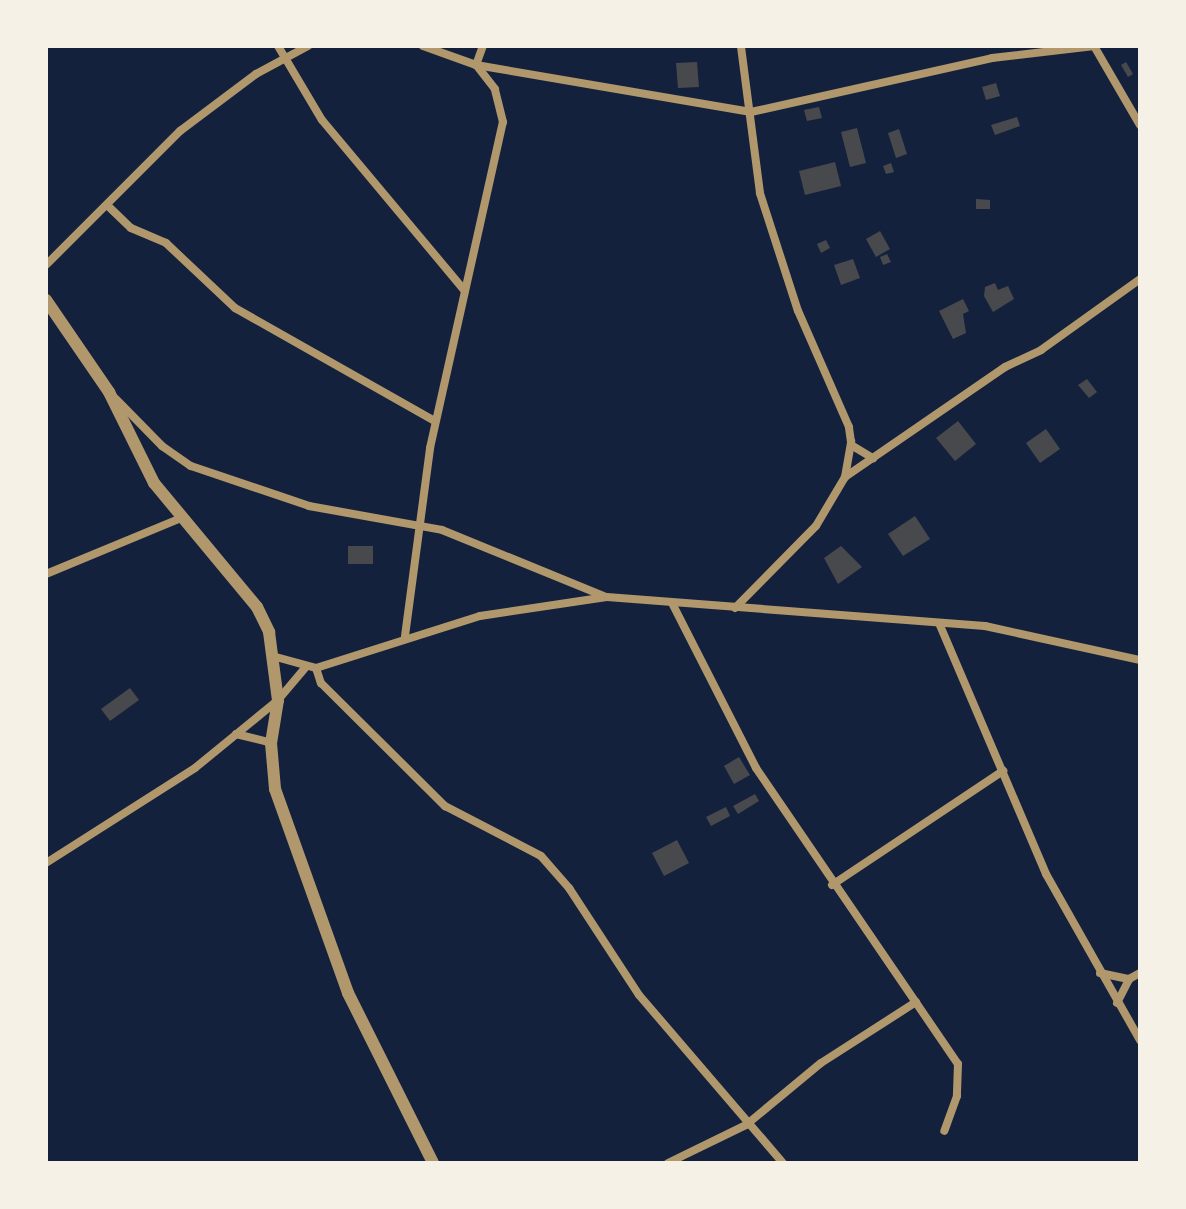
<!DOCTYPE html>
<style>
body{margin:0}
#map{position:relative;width:1186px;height:1209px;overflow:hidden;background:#14213d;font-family:"Fira Sans",sans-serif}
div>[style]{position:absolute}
.building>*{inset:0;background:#48494c}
.minor>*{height:8px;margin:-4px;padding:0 4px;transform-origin:4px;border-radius:4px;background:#b1986c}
.tertiary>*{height:12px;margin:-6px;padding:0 6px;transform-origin:6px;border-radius:6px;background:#b1986c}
span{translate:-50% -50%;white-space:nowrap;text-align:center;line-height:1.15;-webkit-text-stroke:6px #f6f1e7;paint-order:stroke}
.frame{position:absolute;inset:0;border:48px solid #f6f1e7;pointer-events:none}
</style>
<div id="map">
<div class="building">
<div style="clip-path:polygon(697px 62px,699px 87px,678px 88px,676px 63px)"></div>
<div style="clip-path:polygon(1126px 62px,1133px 74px,1128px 77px,1121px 65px)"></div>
<div style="clip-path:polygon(996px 83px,1000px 96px,986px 100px,982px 87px)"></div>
<div style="clip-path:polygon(819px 107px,822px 118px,807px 121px,804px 110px)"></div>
<div style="clip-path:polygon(1017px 117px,1020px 126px,995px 135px,991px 125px)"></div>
<div style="clip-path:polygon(857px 128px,866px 163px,850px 167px,841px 132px)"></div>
<div style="clip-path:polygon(899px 129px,907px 154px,896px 158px,888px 133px)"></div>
<div style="clip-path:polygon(835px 162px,841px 186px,805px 195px,799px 171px)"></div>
<div style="clip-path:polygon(891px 163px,894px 172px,886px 174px,883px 166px)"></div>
<div style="clip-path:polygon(976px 199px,990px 200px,990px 209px,976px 209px)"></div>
<div style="clip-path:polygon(880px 231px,890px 249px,876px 257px,866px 239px)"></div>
<div style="clip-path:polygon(826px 240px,830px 248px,821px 253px,817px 244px)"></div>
<div style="clip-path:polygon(887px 254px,891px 262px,883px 265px,880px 257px)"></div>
<div style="clip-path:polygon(853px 259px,860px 278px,841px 285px,834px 265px)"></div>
<div style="clip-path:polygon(995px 283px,998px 290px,1008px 286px,1014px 299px,993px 312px,984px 296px,985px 287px)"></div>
<div style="clip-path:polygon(963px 299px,969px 311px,963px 314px,966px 333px,953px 339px,939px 311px)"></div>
<div style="clip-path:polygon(1087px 379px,1097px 392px,1089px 398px,1078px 385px)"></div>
<div style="clip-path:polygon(958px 421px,976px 444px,955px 461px,936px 438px)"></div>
<div style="clip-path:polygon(1046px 429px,1060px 449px,1040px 463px,1026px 443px)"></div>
<div style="clip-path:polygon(915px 516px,930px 539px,903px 556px,888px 534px)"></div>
<div style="clip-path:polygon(348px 546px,373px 546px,373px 564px,348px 564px)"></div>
<div style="clip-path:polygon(841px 546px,862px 567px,838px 584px,824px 558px)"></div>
<div style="clip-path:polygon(130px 688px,139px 700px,110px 721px,101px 709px)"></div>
<div style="clip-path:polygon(739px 757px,750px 775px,734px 784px,724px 766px)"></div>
<div style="clip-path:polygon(755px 794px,759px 801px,738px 814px,733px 806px)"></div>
<div style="clip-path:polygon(726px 807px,730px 816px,711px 826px,706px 817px)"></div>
<div style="clip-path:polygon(677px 840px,689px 863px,664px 876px,652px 853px)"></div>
</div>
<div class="minor">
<div style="left:278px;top:46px;width:86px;rotate:59.3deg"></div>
<div style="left:322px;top:120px;width:222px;rotate:50.1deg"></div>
<div style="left:423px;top:46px;width:56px;rotate:19.7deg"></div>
<div style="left:476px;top:65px;width:279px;rotate:9.7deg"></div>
<div style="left:751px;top:112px;width:247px;rotate:-12.6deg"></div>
<div style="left:992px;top:58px;width:103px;rotate:-6.7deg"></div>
<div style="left:1094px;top:46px;width:91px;rotate:59.8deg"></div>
<div style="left:107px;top:205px;width:33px;rotate:44deg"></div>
<div style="left:131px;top:228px;width:38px;rotate:23deg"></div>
<div style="left:166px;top:243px;width:95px;rotate:43.3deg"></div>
<div style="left:235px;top:308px;width:230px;rotate:29.5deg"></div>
<div style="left:46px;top:265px;width:190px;rotate:-45deg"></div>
<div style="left:180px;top:131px;width:95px;rotate:-36.9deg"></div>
<div style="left:256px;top:74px;width:59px;rotate:-28.3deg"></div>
<div style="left:116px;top:399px;width:66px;rotate:45.6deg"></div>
<div style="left:162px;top:446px;width:35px;rotate:35deg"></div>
<div style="left:191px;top:466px;width:125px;rotate:18.7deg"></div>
<div style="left:309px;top:506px;width:135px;rotate:10.2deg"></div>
<div style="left:442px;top:530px;width:177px;rotate:22.2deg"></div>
<div style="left:851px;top:445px;width:26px;rotate:31deg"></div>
<div style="left:845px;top:477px;width:194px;rotate:-34.5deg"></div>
<div style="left:1005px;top:367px;width:40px;rotate:-25deg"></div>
<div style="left:1041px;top:350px;width:122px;rotate:-35.6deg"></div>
<div style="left:46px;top:574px;width:144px;rotate:-22.5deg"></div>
<div style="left:672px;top:603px;width:185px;rotate:63deg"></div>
<div style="left:756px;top:768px;width:358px;rotate:55.7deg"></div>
<div style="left:958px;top:1064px;width:32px;rotate:92deg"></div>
<div style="left:957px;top:1096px;width:37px;rotate:110deg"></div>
<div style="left:735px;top:608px;width:115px;rotate:-45.4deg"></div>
<div style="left:816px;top:526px;width:57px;rotate:-59.4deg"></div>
<div style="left:845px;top:477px;width:36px;rotate:-80deg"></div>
<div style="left:851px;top:442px;width:15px;rotate:-98deg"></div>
<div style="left:849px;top:427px;width:127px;rotate:-113.7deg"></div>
<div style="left:798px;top:311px;width:124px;rotate:-107.9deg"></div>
<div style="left:760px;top:193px;width:148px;rotate:-97.4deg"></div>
<div style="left:939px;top:623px;width:273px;rotate:66.9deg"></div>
<div style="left:1046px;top:874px;width:191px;rotate:60.5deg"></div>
<div style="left:405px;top:636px;width:190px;rotate:-82.4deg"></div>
<div style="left:430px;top:448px;width:334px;rotate:-77.4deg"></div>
<div style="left:503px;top:122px;width:34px;rotate:-104deg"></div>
<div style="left:495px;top:89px;width:31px;rotate:-128deg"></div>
<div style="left:476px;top:65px;width:20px;rotate:-70deg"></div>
<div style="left:276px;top:657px;width:41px;rotate:15.4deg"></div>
<div style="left:316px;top:668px;width:172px;rotate:-17.6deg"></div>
<div style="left:480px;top:616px;width:128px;rotate:-8.5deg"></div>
<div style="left:607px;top:597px;width:379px;rotate:4.4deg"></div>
<div style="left:985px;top:626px;width:159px;rotate:12.4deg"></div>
<div style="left:316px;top:668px;width:16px;rotate:72deg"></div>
<div style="left:321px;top:683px;width:175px;rotate:44.8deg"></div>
<div style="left:445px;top:806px;width:108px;rotate:27.5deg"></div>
<div style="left:541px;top:856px;width:43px;rotate:48.8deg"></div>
<div style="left:569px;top:888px;width:128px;rotate:56.8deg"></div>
<div style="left:639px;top:995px;width:221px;rotate:49.4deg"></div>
<div style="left:236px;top:734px;width:36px;rotate:14deg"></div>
<div style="left:46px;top:863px;width:177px;rotate:-32.5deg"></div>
<div style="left:195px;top:768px;width:107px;rotate:-39.3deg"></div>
<div style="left:278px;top:700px;width:42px;rotate:-49.8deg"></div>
<div style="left:832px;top:885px;width:206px;rotate:-33.7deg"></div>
<div style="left:1100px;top:973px;width:30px;rotate:12deg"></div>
<div style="left:1117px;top:1003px;width:27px;rotate:-63deg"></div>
<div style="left:1129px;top:979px;width:13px;rotate:-29deg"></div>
<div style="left:668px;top:1163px;width:87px;rotate:-26deg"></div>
<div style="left:746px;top:1125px;width:97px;rotate:-39.6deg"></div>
<div style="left:821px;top:1063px;width:113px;rotate:-32.7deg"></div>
</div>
<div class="tertiary">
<div style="left:46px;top:300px;width:112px;rotate:55.6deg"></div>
<div style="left:109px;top:392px;width:102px;rotate:63.7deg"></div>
<div style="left:154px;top:483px;width:161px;rotate:50.3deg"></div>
<div style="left:257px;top:607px;width:28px;rotate:64deg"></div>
<div style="left:269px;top:632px;width:69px;rotate:82.5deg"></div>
<div style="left:278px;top:700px;width:44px;rotate:99.2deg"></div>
<div style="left:271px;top:743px;width:46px;rotate:85deg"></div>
<div style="left:275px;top:789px;width:217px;rotate:70.3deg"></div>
<div style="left:348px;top:993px;width:190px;rotate:63.4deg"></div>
</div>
<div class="frame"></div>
</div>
